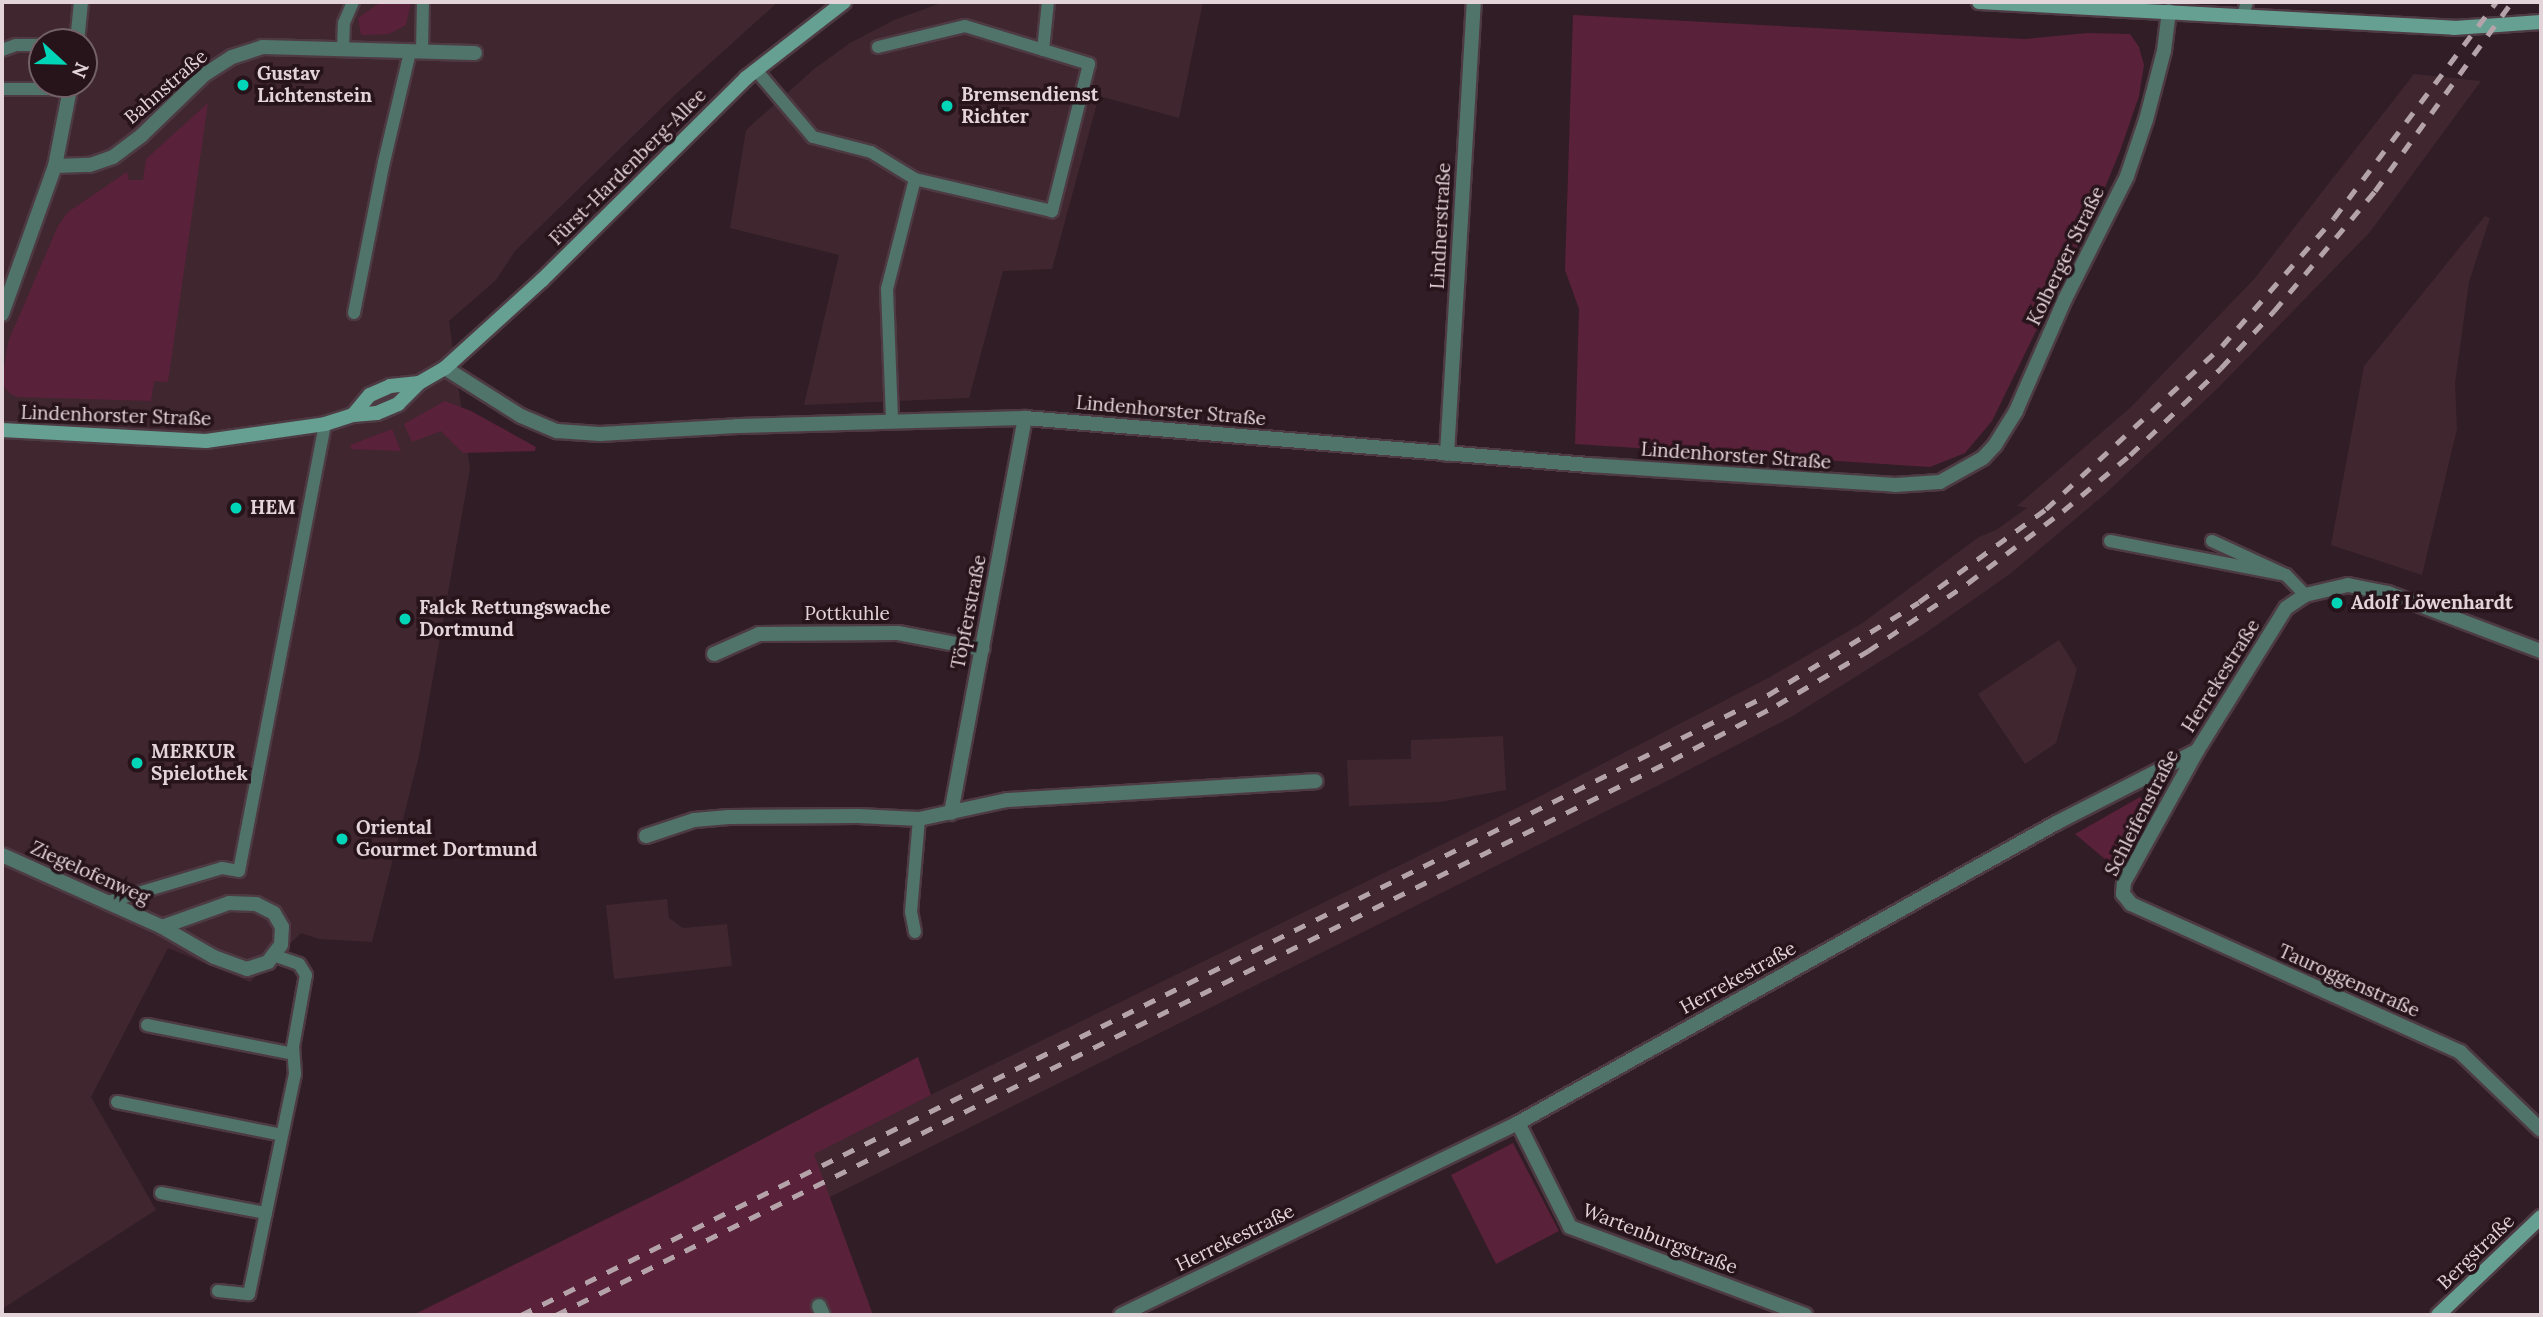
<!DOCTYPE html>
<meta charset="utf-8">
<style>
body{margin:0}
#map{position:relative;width:2543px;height:1317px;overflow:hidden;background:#311d25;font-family:Lora,serif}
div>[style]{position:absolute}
.built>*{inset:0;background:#40262f}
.green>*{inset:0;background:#5a213a}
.roads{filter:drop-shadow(2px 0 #4d3a42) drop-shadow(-2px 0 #4d3a42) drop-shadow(0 2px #4d3a42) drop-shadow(0 -2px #4d3a42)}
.lane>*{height:12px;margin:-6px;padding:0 6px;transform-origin:6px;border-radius:6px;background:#50736a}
.street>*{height:14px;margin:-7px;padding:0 7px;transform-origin:7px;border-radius:7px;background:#50736a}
.secondary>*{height:14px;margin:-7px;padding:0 7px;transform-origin:7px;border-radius:7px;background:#66a092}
.rail>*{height:5px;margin-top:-2.5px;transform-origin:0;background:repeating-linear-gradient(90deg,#b4a4aa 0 12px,transparent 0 24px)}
.dots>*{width:19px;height:19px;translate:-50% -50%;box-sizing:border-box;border:4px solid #27141b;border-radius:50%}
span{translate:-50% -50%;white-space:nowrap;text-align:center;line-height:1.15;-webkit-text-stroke:7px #27141b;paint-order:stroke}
.poi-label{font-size:19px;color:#e3d4d9;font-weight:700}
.left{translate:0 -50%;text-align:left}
.street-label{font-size:19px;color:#e3d4d9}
.frame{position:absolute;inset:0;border:4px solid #e3d4d9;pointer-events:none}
.north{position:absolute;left:28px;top:28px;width:70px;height:70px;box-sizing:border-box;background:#27141b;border:2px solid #726167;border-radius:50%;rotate:112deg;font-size:19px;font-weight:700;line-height:28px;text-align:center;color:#e3d4d9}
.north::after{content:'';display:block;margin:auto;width:24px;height:32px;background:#00d5b7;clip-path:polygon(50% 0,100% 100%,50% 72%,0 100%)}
</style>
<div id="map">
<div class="built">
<div style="clip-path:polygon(evenodd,2px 2px,778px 2px,677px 93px,515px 251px,496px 280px,449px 321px,470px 469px,419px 756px,372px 942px,319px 939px,301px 933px,250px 982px,168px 948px,91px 1097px,156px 1210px,2px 1309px,2px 2px,42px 42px,84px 42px,84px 84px,42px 84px,42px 42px)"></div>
<div style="clip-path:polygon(944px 2px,1203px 2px,1179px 118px,1099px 96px,1052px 269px,1003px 271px,969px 398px,804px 405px,839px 255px,730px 228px,746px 130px,814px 69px,850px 43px,894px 20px)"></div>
<div style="clip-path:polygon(2414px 74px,2481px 81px,2370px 232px,2217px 389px,2105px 494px,2010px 574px,1924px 634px,1791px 717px,1667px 781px,721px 1251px,481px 1315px,1527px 803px,1768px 678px,1861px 624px,1979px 537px,1996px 530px,2027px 508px,2017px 506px,2131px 407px,2255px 278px)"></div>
<div style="clip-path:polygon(2485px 216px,2490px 218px,2469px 282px,2455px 383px,2457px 429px,2422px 575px,2331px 545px,2364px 366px)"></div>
<div style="clip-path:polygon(2059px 640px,2077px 669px,2056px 743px,2025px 764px,1978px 694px)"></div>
<div style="clip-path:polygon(1503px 736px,1506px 790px,1440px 802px,1349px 806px,1347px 760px,1411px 759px,1411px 740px)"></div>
<div style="clip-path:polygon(667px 899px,669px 918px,683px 928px,727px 924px,732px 966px,614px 979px,606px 905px)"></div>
</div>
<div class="green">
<div style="clip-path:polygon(381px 2px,411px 2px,406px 25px,389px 34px,361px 35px,358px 18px)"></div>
<div style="clip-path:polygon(1573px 15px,2025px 39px,2088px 33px,2130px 34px,2139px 47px,2144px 65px,2139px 96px,2120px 151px,2099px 202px,1992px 421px,1965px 453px,1930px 467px,1575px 444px,1579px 309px,1565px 270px)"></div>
<div style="clip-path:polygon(208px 103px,168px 382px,154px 381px,151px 401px,18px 397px,10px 394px,2px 383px,8px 342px,58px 226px,68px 212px,127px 172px,129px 180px,143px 180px,146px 159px)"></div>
<div style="clip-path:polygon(445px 401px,471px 411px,536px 447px,535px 451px,463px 453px,441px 431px,412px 442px,404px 424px)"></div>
<div style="clip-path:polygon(392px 429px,401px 451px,351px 449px,350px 445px)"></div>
<div style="clip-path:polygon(2140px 797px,2145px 803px,2112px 865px,2075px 834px)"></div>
<div style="clip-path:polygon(918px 1057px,931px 1095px,814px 1154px,873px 1315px,413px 1315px,677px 1184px)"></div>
<div style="clip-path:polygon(1513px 1143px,1559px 1231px,1496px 1264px,1451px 1175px)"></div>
</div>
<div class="roads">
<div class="lane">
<div style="left:2243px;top:15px;width:14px;rotate:-73deg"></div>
<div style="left:878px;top:47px;width:89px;rotate:-13.6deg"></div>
<div style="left:965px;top:26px;width:130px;rotate:17deg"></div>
<div style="left:1089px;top:64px;width:152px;rotate:104.1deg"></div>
<div style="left:1052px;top:211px;width:141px;rotate:-166.9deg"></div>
<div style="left:915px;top:179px;width:114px;rotate:104.3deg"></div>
<div style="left:887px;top:289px;width:133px;rotate:87.8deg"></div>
<div style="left:343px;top:49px;width:26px;rotate:-88deg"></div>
<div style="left:344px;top:23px;width:23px;rotate:-67deg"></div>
<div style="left:2px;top:50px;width:15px;rotate:-20deg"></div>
<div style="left:16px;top:45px;width:26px"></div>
<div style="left:1043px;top:50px;width:48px;rotate:-84.1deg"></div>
<div style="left:422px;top:52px;width:50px;rotate:-88.9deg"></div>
<div style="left:756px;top:70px;width:88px;rotate:49.6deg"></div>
<div style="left:813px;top:137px;width:60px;rotate:14.5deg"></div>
<div style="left:871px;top:152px;width:52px;rotate:31.5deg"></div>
<div style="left:2px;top:89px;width:68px"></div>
<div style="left:354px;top:313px;width:154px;rotate:-78.8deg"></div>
<div style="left:384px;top:162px;width:113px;rotate:-76.7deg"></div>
<div style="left:2110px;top:541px;width:179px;rotate:10.9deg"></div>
<div style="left:2212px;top:541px;width:81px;rotate:24.7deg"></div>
<div style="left:2286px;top:575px;width:28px;rotate:46deg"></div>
<div style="left:108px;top:902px;width:119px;rotate:-16.6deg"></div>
<div style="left:222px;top:868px;width:17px;rotate:10deg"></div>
<div style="left:239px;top:871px;width:455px;rotate:-79.1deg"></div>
<div style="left:915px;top:932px;width:20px;rotate:-101deg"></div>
<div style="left:911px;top:912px;width:93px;rotate:-85.1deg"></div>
<div style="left:147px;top:1025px;width:149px;rotate:11.2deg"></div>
<div style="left:117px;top:1102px;width:168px;rotate:11.3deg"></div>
<div style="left:161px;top:1193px;width:107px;rotate:10.8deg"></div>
<div style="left:218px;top:1291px;width:31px;rotate:6deg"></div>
<div style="left:249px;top:1294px;width:225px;rotate:-78.2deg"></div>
<div style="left:295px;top:1074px;width:27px;rotate:-94deg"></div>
<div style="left:293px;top:1047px;width:73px;rotate:-79.8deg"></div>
<div style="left:306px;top:975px;width:13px;rotate:-122deg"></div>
<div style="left:299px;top:964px;width:28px;rotate:-161deg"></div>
</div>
<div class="street">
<div style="left:77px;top:42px;width:40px;rotate:-84.3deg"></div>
<div style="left:55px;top:166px;width:35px;rotate:-2deg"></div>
<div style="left:90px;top:165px;width:24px;rotate:-19deg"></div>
<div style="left:113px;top:157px;width:36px;rotate:-37deg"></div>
<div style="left:142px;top:135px;width:86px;rotate:-44.1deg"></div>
<div style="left:204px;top:75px;width:33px;rotate:-33deg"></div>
<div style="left:232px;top:57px;width:32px;rotate:-18deg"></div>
<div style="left:262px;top:47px;width:213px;rotate:1.6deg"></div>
<div style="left:2px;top:314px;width:157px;rotate:-70.3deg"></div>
<div style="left:55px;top:166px;width:84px;rotate:-79deg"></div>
<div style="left:445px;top:368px;width:90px;rotate:32.3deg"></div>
<div style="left:521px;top:416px;width:39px;rotate:23deg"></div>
<div style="left:557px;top:431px;width:43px;rotate:4deg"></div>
<div style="left:600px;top:434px;width:137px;rotate:-3.3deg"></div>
<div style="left:737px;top:426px;width:288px;rotate:-1.6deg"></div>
<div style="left:1025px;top:418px;width:565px;rotate:4.77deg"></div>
<div style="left:1588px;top:465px;width:308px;rotate:3.7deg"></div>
<div style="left:1895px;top:485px;width:45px;rotate:-3.8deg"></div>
<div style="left:1940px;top:482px;width:49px;rotate:-29.2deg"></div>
<div style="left:1983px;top:458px;width:18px;rotate:-47deg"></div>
<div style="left:1995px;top:445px;width:40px;rotate:-58deg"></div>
<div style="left:2016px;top:411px;width:122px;rotate:-66.4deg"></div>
<div style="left:2065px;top:299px;width:138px;rotate:-63.2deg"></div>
<div style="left:2127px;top:176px;width:59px;rotate:-71.3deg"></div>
<div style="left:2146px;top:120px;width:71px;rotate:-75.4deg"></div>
<div style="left:2164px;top:51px;width:40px;rotate:-82.9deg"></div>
<div style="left:1447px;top:454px;width:453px;rotate:-86.6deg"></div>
<div style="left:714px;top:654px;width:49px;rotate:-24deg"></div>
<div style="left:759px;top:634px;width:139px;rotate:-0.4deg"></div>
<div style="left:898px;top:633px;width:86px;rotate:10.8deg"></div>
<div style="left:2197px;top:751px;width:150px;rotate:119.1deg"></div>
<div style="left:2124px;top:882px;width:12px;rotate:95deg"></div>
<div style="left:2123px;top:894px;width:13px;rotate:51deg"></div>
<div style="left:2131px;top:904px;width:361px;rotate:24.2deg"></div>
<div style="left:2460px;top:1052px;width:112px;rotate:43.9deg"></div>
<div style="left:951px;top:813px;width:402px;rotate:-79.4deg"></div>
<div style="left:646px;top:836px;width:51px;rotate:-18.4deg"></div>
<div style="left:694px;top:820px;width:35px;rotate:-5deg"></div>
<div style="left:729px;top:817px;width:129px;rotate:-0.4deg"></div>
<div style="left:858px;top:816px;width:61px;rotate:2.8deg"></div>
<div style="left:919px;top:819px;width:90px;rotate:-12.2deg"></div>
<div style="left:1007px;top:800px;width:309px;rotate:-3.5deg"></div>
<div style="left:2px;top:855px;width:175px;rotate:24.2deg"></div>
<div style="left:162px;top:927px;width:60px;rotate:30deg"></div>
<div style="left:214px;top:957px;width:35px;rotate:20deg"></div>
<div style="left:247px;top:969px;width:22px;rotate:-18deg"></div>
<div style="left:268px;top:962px;width:21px;rotate:-53deg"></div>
<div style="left:281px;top:945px;width:18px;rotate:-87deg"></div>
<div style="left:282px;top:927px;width:16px;rotate:-120deg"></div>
<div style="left:274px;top:913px;width:20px;rotate:-153deg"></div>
<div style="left:256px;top:904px;width:27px;rotate:-178deg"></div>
<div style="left:229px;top:903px;width:71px;rotate:160.3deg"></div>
<div style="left:1518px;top:1123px;width:116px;rotate:63.4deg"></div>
<div style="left:1570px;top:1227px;width:251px;rotate:20.5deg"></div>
<div style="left:819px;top:1306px;width:10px;rotate:66deg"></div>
<div style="left:1121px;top:1315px;width:441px;rotate:-25.8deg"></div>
<div style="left:1518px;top:1123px;width:616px;rotate:-29.14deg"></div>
<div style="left:2056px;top:823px;width:158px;rotate:-27.1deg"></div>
<div style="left:2197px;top:751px;width:168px;rotate:-58.1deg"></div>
<div style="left:2286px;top:608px;width:23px;rotate:-34deg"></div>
<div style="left:2305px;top:595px;width:44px;rotate:-13.1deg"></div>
<div style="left:2348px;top:585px;width:41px;rotate:11.3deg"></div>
<div style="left:2388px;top:593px;width:164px;rotate:20.8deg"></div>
</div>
<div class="secondary">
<div style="left:1979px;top:2px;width:476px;rotate:3.1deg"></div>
<div style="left:2454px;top:28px;width:87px;rotate:-3.9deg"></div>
<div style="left:353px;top:415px;width:26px;rotate:-50deg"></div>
<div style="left:370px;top:395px;width:22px;rotate:-24deg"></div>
<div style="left:390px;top:386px;width:29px;rotate:-6deg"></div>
<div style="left:2px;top:430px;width:204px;rotate:3.1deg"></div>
<div style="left:206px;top:441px;width:120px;rotate:-8.1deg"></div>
<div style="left:325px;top:424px;width:29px;rotate:-18deg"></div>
<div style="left:353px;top:415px;width:24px;rotate:-5deg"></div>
<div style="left:377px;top:413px;width:23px;rotate:-23deg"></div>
<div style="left:398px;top:404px;width:30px;rotate:-45deg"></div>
<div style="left:419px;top:383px;width:30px;rotate:-30deg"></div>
<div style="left:445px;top:368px;width:131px;rotate:-42.2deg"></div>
<div style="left:542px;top:280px;width:287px;rotate:-44.7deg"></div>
<div style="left:746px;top:78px;width:124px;rotate:-37.8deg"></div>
<div style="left:2438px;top:1315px;width:142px;rotate:-43.6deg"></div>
</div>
</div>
<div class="rail">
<div style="left:521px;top:1315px;width:1393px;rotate:-26.44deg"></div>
<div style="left:1768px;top:695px;width:177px;rotate:-31.6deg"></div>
<div style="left:1919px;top:602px;width:157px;rotate:-36.2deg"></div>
<div style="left:2046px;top:509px;width:240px;rotate:-42.8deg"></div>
<div style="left:2222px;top:346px;width:170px;rotate:-48.8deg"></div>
<div style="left:2334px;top:218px;width:270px;rotate:-53.1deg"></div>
<div style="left:556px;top:1315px;width:1246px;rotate:-26.44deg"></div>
<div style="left:1672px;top:760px;width:119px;rotate:-27.6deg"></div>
<div style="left:1777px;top:705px;width:106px;rotate:-30.7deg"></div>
<div style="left:1868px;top:651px;width:121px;rotate:-34.2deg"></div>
<div style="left:1968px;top:583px;width:119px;rotate:-37.2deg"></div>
<div style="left:2063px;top:511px;width:87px;rotate:-39.9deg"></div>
<div style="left:2130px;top:455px;width:126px;rotate:-43.7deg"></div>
<div style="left:2221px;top:368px;width:78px;rotate:-47.1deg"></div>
<div style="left:2274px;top:311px;width:157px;rotate:-49.9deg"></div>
<div style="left:2375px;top:191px;width:233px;rotate:-54.1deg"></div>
</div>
<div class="dots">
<div style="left:243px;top:85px;background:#00d5b7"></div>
<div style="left:947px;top:106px;background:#00d5b7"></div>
<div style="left:236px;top:508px;background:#00d5b7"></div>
<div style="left:2337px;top:603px;background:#00d5b7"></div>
<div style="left:405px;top:619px;background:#00d5b7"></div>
<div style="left:137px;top:763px;background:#00d5b7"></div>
<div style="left:342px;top:839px;background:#00d5b7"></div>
</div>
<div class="poi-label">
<span class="left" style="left:257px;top:85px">Gustav<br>Lichtenstein</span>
<span class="left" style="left:961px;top:106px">Bremsendienst<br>Richter</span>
<span class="left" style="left:250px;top:508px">HEM</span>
<span class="left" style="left:2351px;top:603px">Adolf Löwenhardt</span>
<span class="left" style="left:419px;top:619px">Falck Rettungswache<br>Dortmund</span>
<span class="left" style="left:151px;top:763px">MERKUR<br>Spielothek</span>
<span class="left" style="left:356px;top:839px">Oriental<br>Gourmet Dortmund</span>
</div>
<div class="street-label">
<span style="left:166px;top:87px;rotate:-41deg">Bahnstraße</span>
<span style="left:628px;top:167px;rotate:-45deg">Fürst-Hardenberg-Allee</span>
<span style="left:1441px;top:226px;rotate:-87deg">Lindnerstraße</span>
<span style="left:2066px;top:256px;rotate:-64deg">Kolberger Straße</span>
<span style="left:1171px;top:411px;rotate:5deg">Lindenhorster Straße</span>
<span style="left:116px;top:416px;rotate:2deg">Lindenhorster Straße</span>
<span style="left:1736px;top:456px;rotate:4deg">Lindenhorster Straße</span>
<span style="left:969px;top:612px;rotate:-79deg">Töpferstraße</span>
<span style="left:847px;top:614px">Pottkuhle</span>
<span style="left:2221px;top:676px;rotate:-58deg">Herrekestraße</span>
<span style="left:2142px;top:813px;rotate:-63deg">Schleifenstraße</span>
<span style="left:90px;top:873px;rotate:24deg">Ziegelofenweg</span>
<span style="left:1738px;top:978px;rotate:-29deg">Herrekestraße</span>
<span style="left:2349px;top:981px;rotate:24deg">Tauroggenstraße</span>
<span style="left:1235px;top:1238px;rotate:-26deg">Herrekestraße</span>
<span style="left:1660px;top:1239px;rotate:21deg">Wartenburgstraße</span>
<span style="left:2476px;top:1252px;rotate:-44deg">Bergstraße</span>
</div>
<div class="frame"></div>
<div class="north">N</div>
</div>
